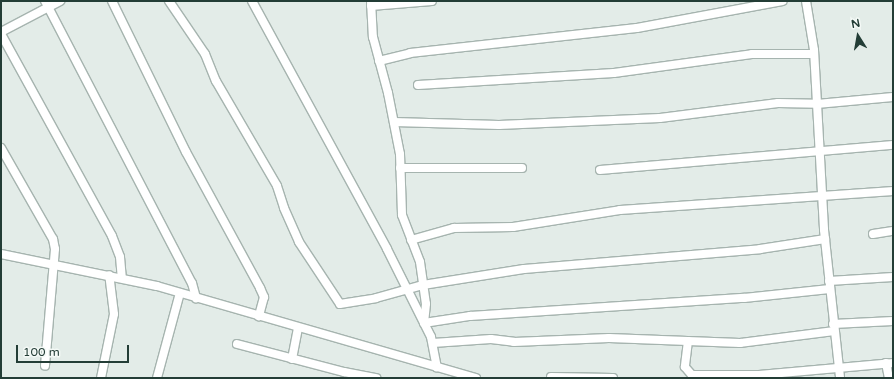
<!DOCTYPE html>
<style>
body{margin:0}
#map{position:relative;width:894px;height:379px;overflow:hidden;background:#e3ece8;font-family:"Varela Round",sans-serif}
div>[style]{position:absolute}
.roads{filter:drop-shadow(1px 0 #a6b4af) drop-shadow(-1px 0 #a6b4af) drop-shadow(0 1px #a6b4af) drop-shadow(0 -1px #a6b4af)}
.minor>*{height:8px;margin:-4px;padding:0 4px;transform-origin:4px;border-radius:4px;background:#fff}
span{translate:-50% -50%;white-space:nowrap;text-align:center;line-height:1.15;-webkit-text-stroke:3.5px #f4f9f6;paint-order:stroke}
.frame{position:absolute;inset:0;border:2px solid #233d36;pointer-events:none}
.north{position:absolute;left:838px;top:16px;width:40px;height:40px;-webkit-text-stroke:3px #f4f9f6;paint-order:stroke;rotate:349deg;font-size:11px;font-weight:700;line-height:16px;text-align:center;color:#233d36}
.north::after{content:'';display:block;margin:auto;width:14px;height:18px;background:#233d36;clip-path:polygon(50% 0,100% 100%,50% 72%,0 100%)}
.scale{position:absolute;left:16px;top:345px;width:113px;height:18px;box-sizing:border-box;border:2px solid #233d36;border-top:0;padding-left:5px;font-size:12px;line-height:14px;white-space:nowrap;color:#233d36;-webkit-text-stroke:3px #f4f9f6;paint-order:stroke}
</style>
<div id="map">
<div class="roads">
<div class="minor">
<div style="left:45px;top:1px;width:318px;rotate:62.5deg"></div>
<div style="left:192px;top:283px;width:16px;rotate:75deg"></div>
<div style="left:112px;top:1px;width:168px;rotate:63.9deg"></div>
<div style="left:186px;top:152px;width:155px;rotate:61.4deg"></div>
<div style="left:260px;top:288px;width:10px;rotate:66deg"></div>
<div style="left:264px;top:297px;width:20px;rotate:105deg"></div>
<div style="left:169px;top:1px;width:64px;rotate:55.8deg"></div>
<div style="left:205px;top:54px;width:29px;rotate:68deg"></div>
<div style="left:216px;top:81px;width:121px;rotate:59.8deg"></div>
<div style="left:277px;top:186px;width:23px;rotate:72deg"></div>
<div style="left:284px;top:208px;width:37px;rotate:66deg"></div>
<div style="left:299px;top:242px;width:74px;rotate:56.5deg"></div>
<div style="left:340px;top:304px;width:36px;rotate:-9deg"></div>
<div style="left:376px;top:298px;width:49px;rotate:-15.5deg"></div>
<div style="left:423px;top:285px;width:102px;rotate:-9deg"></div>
<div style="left:524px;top:269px;width:237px;rotate:-4.8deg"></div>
<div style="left:760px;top:249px;width:66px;rotate:-8.7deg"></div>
<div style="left:252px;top:1px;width:282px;rotate:61.4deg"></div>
<div style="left:387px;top:249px;width:98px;rotate:63.4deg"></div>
<div style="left:431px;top:337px;width:31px;rotate:79deg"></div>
<div style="left:371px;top:1px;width:36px;rotate:87deg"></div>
<div style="left:373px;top:37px;width:58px;rotate:75deg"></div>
<div style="left:388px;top:93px;width:62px;rotate:78.9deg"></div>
<div style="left:400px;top:154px;width:61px;rotate:88.1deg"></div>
<div style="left:402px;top:215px;width:50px;rotate:69deg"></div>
<div style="left:420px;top:262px;width:42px;rotate:81.9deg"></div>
<div style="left:426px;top:304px;width:19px;rotate:96deg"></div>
<div style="left:424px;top:323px;width:47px;rotate:-8.7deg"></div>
<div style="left:470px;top:316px;width:275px;rotate:-3.8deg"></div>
<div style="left:744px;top:298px;width:86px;rotate:-6deg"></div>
<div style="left:806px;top:1px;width:50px;rotate:80.7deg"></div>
<div style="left:814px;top:50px;width:180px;rotate:86.8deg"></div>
<div style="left:824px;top:230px;width:149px;rotate:83.8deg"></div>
<div style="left:371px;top:6px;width:61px;rotate:-4.7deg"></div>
<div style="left:1px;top:32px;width:67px;rotate:-27.7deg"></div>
<div style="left:1px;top:34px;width:230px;rotate:61.2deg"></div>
<div style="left:112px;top:236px;width:22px;rotate:69deg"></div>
<div style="left:120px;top:257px;width:21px;rotate:85deg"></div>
<div style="left:379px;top:61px;width:32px;rotate:-14deg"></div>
<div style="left:410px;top:53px;width:228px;rotate:-6.3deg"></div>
<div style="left:637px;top:28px;width:148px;rotate:-10.5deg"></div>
<div style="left:418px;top:85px;width:196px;rotate:-3.5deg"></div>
<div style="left:614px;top:73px;width:139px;rotate:-7.8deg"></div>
<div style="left:752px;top:54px;width:62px"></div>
<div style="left:394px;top:122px;width:105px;rotate:1.6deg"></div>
<div style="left:499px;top:125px;width:161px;rotate:-2.5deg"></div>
<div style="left:660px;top:118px;width:119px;rotate:-7.2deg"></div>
<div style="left:778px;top:103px;width:39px;rotate:1deg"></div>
<div style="left:817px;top:104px;width:76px;rotate:-5.3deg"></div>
<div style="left:1px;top:148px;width:105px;rotate:60.3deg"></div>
<div style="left:53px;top:239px;width:10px;rotate:79deg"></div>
<div style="left:55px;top:249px;width:117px;rotate:94.9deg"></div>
<div style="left:400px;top:168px;width:122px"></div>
<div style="left:600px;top:170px;width:294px;rotate:-4.9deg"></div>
<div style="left:873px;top:234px;width:20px;rotate:-9deg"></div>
<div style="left:411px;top:240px;width:45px;rotate:-15.6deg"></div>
<div style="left:454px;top:228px;width:59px;rotate:-1deg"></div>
<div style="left:513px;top:227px;width:108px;rotate:-9deg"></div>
<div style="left:620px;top:210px;width:274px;rotate:-4deg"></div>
<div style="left:1px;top:254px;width:159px;rotate:11.6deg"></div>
<div style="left:157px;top:286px;width:332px;rotate:16.1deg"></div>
<div style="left:829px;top:281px;width:64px;rotate:-3.6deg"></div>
<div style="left:833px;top:324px;width:60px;rotate:-2.9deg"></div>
<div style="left:688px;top:341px;width:26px;rotate:97deg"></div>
<div style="left:685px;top:367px;width:11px;rotate:49deg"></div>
<div style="left:692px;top:375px;width:67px"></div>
<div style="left:759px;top:375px;width:135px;rotate:-5.1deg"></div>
<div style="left:433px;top:343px;width:58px;rotate:-3.9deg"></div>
<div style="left:491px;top:339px;width:23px;rotate:7deg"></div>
<div style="left:514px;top:342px;width:95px;rotate:-2.4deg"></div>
<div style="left:609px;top:338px;width:131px;rotate:2.2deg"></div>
<div style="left:740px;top:343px;width:95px;rotate:-7.3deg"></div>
<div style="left:237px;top:344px;width:111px;rotate:14.7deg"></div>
<div style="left:344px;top:372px;width:33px;rotate:11deg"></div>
<div style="left:292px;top:359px;width:32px;rotate:-79deg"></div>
<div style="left:886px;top:363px;width:15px;rotate:79deg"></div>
<div style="left:551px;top:377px;width:62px;rotate:0.9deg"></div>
<div style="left:101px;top:378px;width:65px;rotate:-78.5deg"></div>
<div style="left:114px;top:314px;width:39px;rotate:-97deg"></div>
<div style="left:157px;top:378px;width:88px;rotate:-74.9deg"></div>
</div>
</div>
<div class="frame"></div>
<div class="north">N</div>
<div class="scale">100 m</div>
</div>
